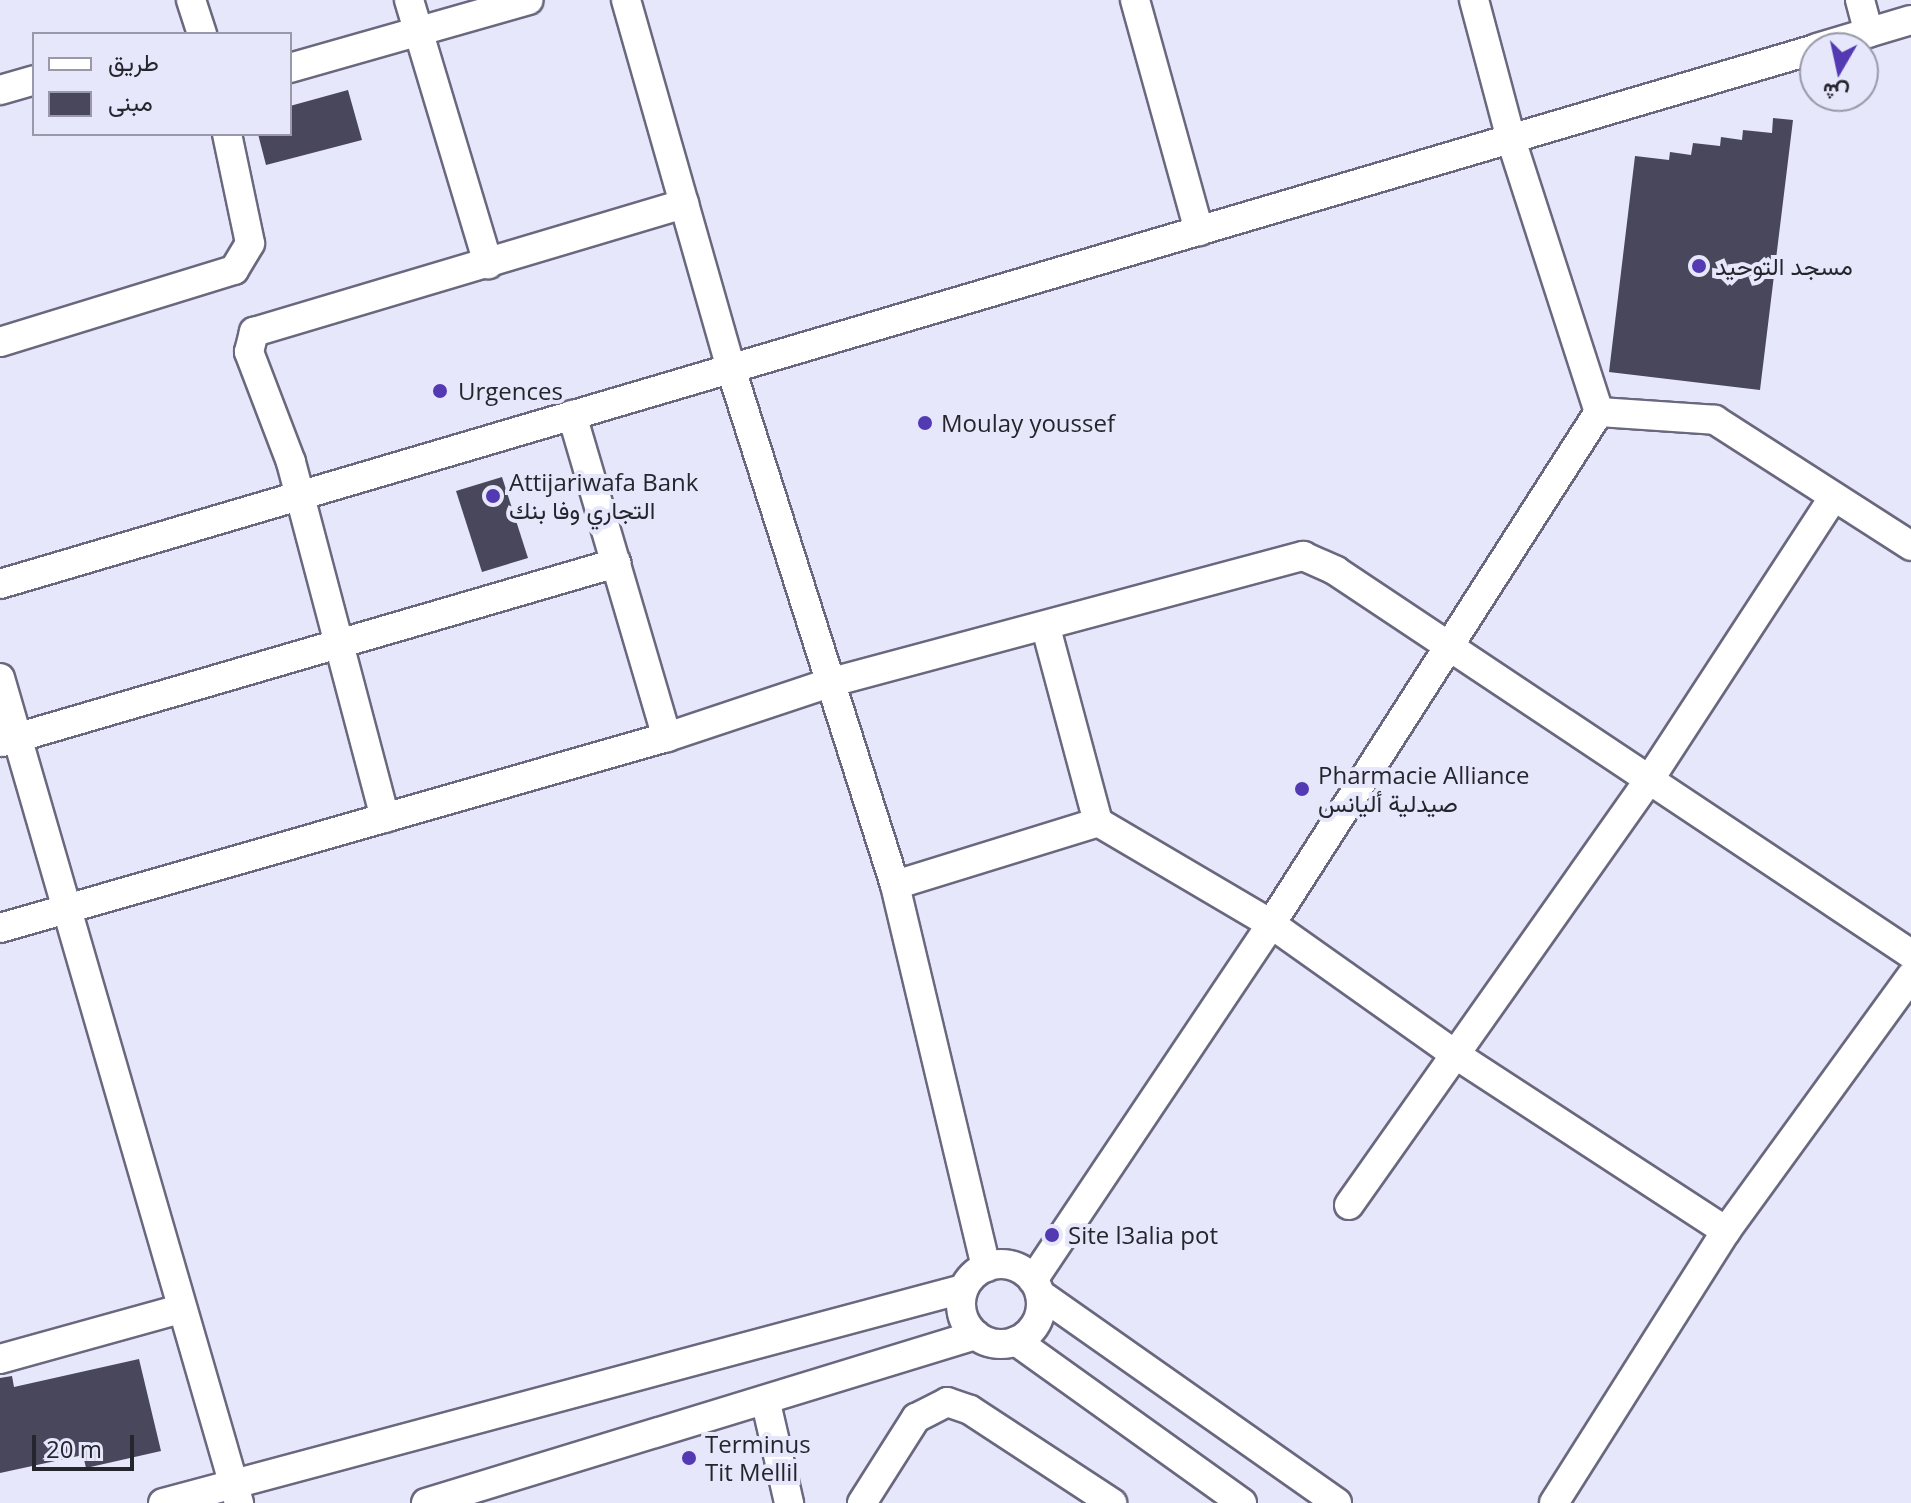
<!DOCTYPE html>
<meta charset="utf-8">
<style>
body{margin:0}
#map{position:relative;width:1911px;height:1503px;overflow:hidden;background:#e7e7fb;font-family:"Open Sans",Vazirmatn,sans-serif}
div>[style]{position:absolute}
.building>*{inset:0;background:#48475b}
.roads{filter:drop-shadow(2px 0 #69687e) drop-shadow(-2px 0 #69687e) drop-shadow(0 2px #69687e) drop-shadow(0 -2px #69687e)}
.street>*{height:28px;margin:-14px;padding:0 14px;transform-origin:14px;border-radius:14px;background:#fff}
.street>.ring{margin:-14px;padding:0;box-sizing:content-box;background:none;border:28px solid #fff;border-radius:50%}
.dots>*{width:22px;height:22px;translate:-50% -50%;box-sizing:border-box;border:4px solid #e7e7fb;border-radius:50%}
span{translate:-50% -50%;white-space:nowrap;text-align:center;line-height:1.15;-webkit-text-stroke:8px #e7e7fb;paint-order:stroke}
.poi-label{font-size:24px;color:#25252e}
.left{translate:0 -50%;text-align:left}
.legend{position:absolute;left:32px;top:32px;width:260px;height:104px;box-sizing:border-box;background:#e7e7fb;border:2px solid #9999a9;margin:0;padding:10px 14px;list-style:none;font-size:24px;color:#25252e}
.legend li{display:flex;align-items:center;gap:16px;height:40px}
.legend b{width:40px;border:2px solid #9999a9}
.north{position:absolute;left:1799px;top:32px;width:80px;height:80px;box-sizing:border-box;background:#e7e7fb;border:2px solid #9999a9;border-radius:50%;rotate:189deg;font-size:22px;font-weight:700;line-height:32px;text-align:center;color:#25252e}
.north::after{content:'';display:block;margin:auto;width:28px;height:36px;background:#533ab2;clip-path:polygon(50% 0,100% 100%,50% 72%,0 100%)}
.scale{position:absolute;left:32px;top:1435px;width:102px;height:36px;box-sizing:border-box;border:4px solid #25252e;border-top:0;padding-left:10px;font-size:24px;line-height:28px;white-space:nowrap;color:#25252e;-webkit-text-stroke:6px #e7e7fb;paint-order:stroke}
</style>
<div id="map">
<div class="building">
<div style="clip-path:polygon(348px 90px,362px 140px,266px 165px,258px 134px,290px 134px,290px 106px)"></div>
<div style="clip-path:polygon(1773px 118px,1793px 120px,1760px 390px,1609px 372px,1635px 156px,1669px 160px,1670px 152px,1691px 155px,1693px 143px,1720px 146px,1721px 137px,1742px 140px,1743px 130px,1772px 133px)"></div>
<div style="clip-path:polygon(502px 477px,528px 558px,482px 572px,456px 491px)"></div>
<div style="clip-path:polygon(139px 1359px,161px 1451px,86px 1468px,83px 1455px,0 1473px,0 1378px,12px 1376px,14px 1387px)"></div>
</div>
<div class="roads">
<div class="street">
<div style="left:191px;top:0;width:36px;rotate:72deg"></div>
<div style="left:409px;top:0;width:276px;rotate:73.3deg"></div>
<div style="left:626px;top:0;width:384px;rotate:74.1deg"></div>
<div style="left:731px;top:369px;width:541px;rotate:72.37deg"></div>
<div style="left:895px;top:885px;width:393px;rotate:76.6deg"></div>
<div style="left:1135px;top:0;width:240px;rotate:74.5deg"></div>
<div style="left:1860px;top:0;width:34px;rotate:75deg"></div>
<div style="left:1817px;top:48px;width:98px;rotate:-16.6deg"></div>
<div style="left:290px;top:68px;width:248px;rotate:-15.9deg"></div>
<div style="left:0;top:90px;width:35px;rotate:-16deg"></div>
<div style="left:0;top:342px;width:245px;rotate:-17.1deg"></div>
<div style="left:234px;top:270px;width:31px;rotate:-59deg"></div>
<div style="left:250px;top:243px;width:111px;rotate:-101.9deg"></div>
<div style="left:1599px;top:412px;width:116px;rotate:3.9deg"></div>
<div style="left:1715px;top:420px;width:233px;rotate:32.7deg"></div>
<div style="left:572px;top:415px;width:336px;rotate:73.6deg"></div>
<div style="left:0;top:584px;width:1892px;rotate:-16.42deg"></div>
<div style="left:1046px;top:628px;width:201px;rotate:75deg"></div>
<div style="left:1098px;top:822px;width:201px;rotate:30.5deg"></div>
<div style="left:1271px;top:924px;width:223px;rotate:35.3deg"></div>
<div style="left:1453px;top:1053px;width:326px;rotate:33.1deg"></div>
<div style="left:0;top:678px;width:859px;rotate:73.84deg"></div>
<div style="left:2px;top:742px;width:640px;rotate:-16.25deg"></div>
<div style="left:385px;top:818px;width:368px;rotate:-104.8deg"></div>
<div style="left:291px;top:462px;width:118px;rotate:-110.9deg"></div>
<div style="left:249px;top:352px;width:21px;rotate:-76deg"></div>
<div style="left:254px;top:332px;width:449px;rotate:-16.6deg"></div>
<div style="left:895px;top:885px;width:213px;rotate:-17.2deg"></div>
<div style="left:0;top:928px;width:694px;rotate:-15.98deg"></div>
<div style="left:667px;top:737px;width:174px;rotate:-18.4deg"></div>
<div style="left:832px;top:682px;width:488px;rotate:-15deg"></div>
<div style="left:1303px;top:556px;width:36px;rotate:24deg"></div>
<div style="left:1336px;top:571px;width:691px;rotate:33.67deg"></div>
<div style="left:1349px;top:1205px;width:524px;rotate:-54.79deg"></div>
<div style="left:1651px;top:777px;width:333px;rotate:-56.9deg"></div>
<div class="ring" style="left:961px;top:1264px;width:52px;height:52px"></div>
<div style="left:1033px;top:1280px;width:428px;rotate:-56.2deg"></div>
<div style="left:1271px;top:924px;width:608px;rotate:-57.36deg"></div>
<div style="left:1599px;top:412px;width:287px;rotate:-107.9deg"></div>
<div style="left:1511px;top:139px;width:144px;rotate:-104.9deg"></div>
<div style="left:1040px;top:1294px;width:363px;rotate:35.1deg"></div>
<div style="left:1016px;top:1341px;width:278px;rotate:35.6deg"></div>
<div style="left:0;top:1359px;width:187px;rotate:-15.5deg"></div>
<div style="left:766px;top:1403px;width:103px;rotate:77deg"></div>
<div style="left:163px;top:1503px;width:828px;rotate:-14.98deg"></div>
<div style="left:426px;top:1503px;width:575px;rotate:-16.99deg"></div>
<div style="left:862px;top:1503px;width:101px;rotate:-57.6deg"></div>
<div style="left:916px;top:1418px;width:35px;rotate:-27deg"></div>
<div style="left:947px;top:1402px;width:24px;rotate:19deg"></div>
<div style="left:970px;top:1410px;width:170px;rotate:33.2deg"></div>
<div style="left:1554px;top:1503px;width:322px;rotate:-57.7deg"></div>
<div style="left:1726px;top:1231px;width:315px;rotate:-54deg"></div>
</div>
</div>
<div class="dots">
<div style="left:1699px;top:266px;background:#533ab2"></div>
<div style="left:440px;top:391px;background:#533ab2"></div>
<div style="left:925px;top:423px;background:#533ab2"></div>
<div style="left:493px;top:496px;background:#533ab2"></div>
<div style="left:1302px;top:789px;background:#533ab2"></div>
<div style="left:1052px;top:1235px;background:#533ab2"></div>
<div style="left:689px;top:1458px;background:#533ab2"></div>
</div>
<div class="poi-label">
<span class="left" style="left:1715px;top:266px">مسجد التوحيد</span>
<span class="left" style="left:458px;top:391px">Urgences</span>
<span class="left" style="left:941px;top:423px">Moulay youssef</span>
<span class="left" style="left:509px;top:496px">Attijariwafa Bank<br>التجاري وفا بنك</span>
<span class="left" style="left:1318px;top:789px">Pharmacie Alliance<br>صيدلية أليانس</span>
<span class="left" style="left:1068px;top:1235px">Site l3alia pot</span>
<span class="left" style="left:705px;top:1458px">Terminus<br>Tit Mellil</span>
</div>
<ul class="legend">
<li><b style="height:10px;background:#fff"></b>طريق</li>
<li><b style="height:22px;background:#48475b"></b>مبنى</li>
</ul>
<div class="north">ش</div>
<div class="scale">20 m</div>
</div>
